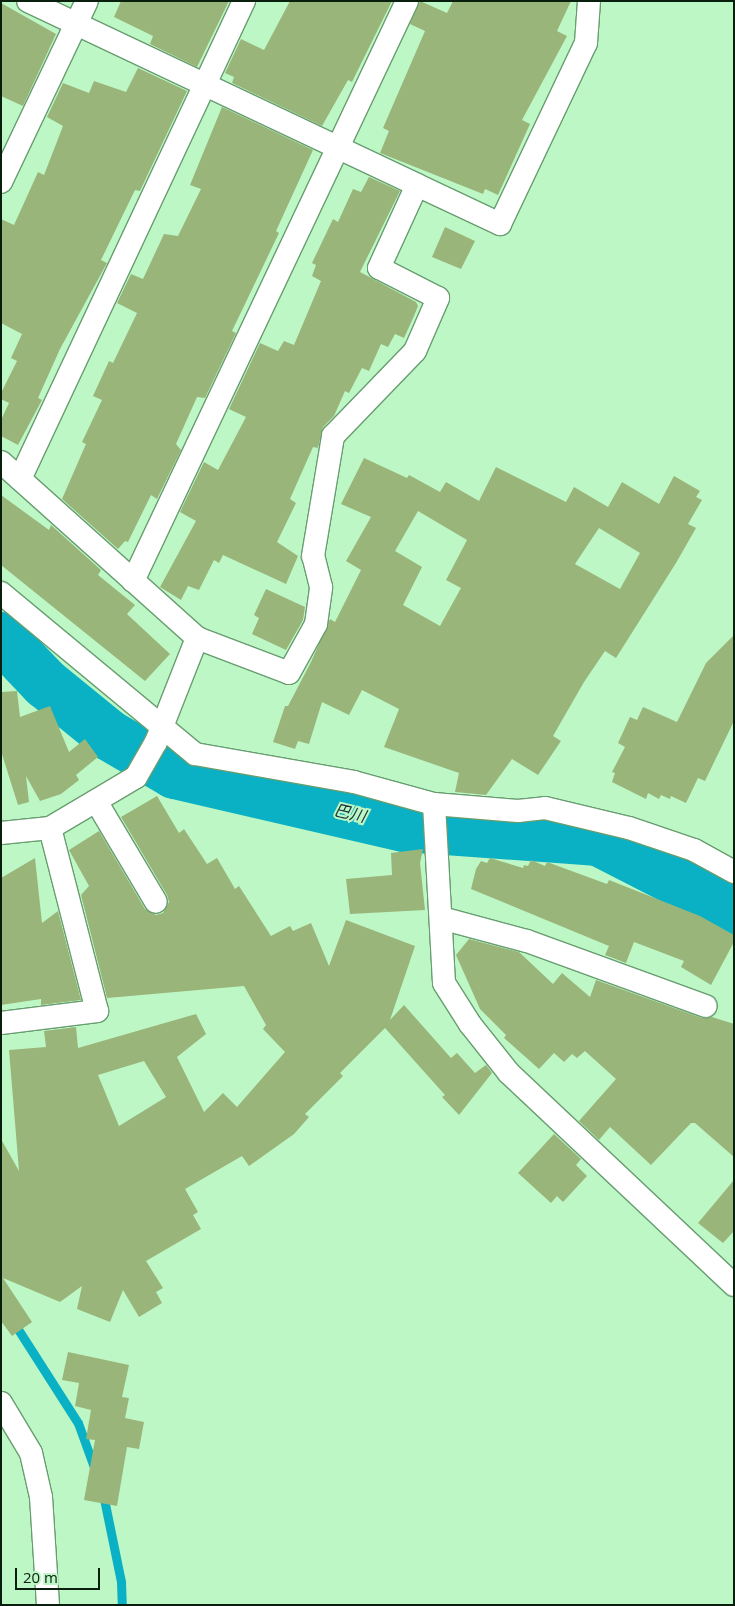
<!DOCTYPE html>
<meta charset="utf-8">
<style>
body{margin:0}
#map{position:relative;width:735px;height:1606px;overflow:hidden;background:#bef7c6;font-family:"Open Sans","Noto Sans JP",sans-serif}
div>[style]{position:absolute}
.stream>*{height:9px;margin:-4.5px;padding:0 4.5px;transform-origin:4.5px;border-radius:4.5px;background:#0ab1c4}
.river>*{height:51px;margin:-25.5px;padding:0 25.5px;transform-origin:25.5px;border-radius:25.5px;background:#0ab1c4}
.building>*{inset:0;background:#99b579}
.roads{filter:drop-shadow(1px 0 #689d70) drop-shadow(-1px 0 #689d70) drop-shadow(0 1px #689d70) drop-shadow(0 -1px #689d70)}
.street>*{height:22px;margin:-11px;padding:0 11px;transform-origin:11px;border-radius:11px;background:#fff}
span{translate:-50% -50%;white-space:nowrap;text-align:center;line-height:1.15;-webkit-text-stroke:4px #bef7c6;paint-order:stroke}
.water-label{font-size:16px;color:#153237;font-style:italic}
.frame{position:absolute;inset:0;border:2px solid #091f0d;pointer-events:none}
.scale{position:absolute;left:15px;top:1568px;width:85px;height:22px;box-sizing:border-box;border:2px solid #091f0d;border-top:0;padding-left:6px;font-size:15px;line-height:18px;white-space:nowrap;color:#091f0d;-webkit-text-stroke:4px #bef7c6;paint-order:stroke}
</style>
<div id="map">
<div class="stream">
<div style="left:14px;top:1323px;width:119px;rotate:57.4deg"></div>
<div style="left:78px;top:1423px;width:50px;rotate:70.1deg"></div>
<div style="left:103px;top:1494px;width:90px;rotate:78.4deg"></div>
<div style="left:121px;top:1582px;width:23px;rotate:88deg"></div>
</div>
<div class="river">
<div style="left:1px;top:637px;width:64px;rotate:46.3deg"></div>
<div style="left:45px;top:683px;width:82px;rotate:39.1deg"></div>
<div style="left:109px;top:735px;width:75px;rotate:30.3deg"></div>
<div style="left:174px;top:773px;width:236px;rotate:13deg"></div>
<div style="left:404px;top:826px;width:195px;rotate:4.1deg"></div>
<div style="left:598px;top:840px;width:153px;rotate:27.2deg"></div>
</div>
<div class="building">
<div style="clip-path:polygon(121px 1px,229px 1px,197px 67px,150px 44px,153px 36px,114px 17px)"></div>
<div style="clip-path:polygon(290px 1px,392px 1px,352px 82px,348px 80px,322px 126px,232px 83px,234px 77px,225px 73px,241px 39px,264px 50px)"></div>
<div style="clip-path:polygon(420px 1px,447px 13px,453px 1px,571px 1px,557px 31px,567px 36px,522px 120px,530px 124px,498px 195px,485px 189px,483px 194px,380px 153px,389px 131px,383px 128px,425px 31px,410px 24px)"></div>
<div style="clip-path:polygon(1px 3px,56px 34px,23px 106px,1px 96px)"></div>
<div style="clip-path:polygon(138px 68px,187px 91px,140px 191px,135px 190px,101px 260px,107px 263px,60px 349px,38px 398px,42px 400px,18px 445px,1px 436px,1px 420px,9px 403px,1px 399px,1px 393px,17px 361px,11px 358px,22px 334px,1px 323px,1px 219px,14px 225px,38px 172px,44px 175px,63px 126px,47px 117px,63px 83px,89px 93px,94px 81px,126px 92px)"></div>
<div style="clip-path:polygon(222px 107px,313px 150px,276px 231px,279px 233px,232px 331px,236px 333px,205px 398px,197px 397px,176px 444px,181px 450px,157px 499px,151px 495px,128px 542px,125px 541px,118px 549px,62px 499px,86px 444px,82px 442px,102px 400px,93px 396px,109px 361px,113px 363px,137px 313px,117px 303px,131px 274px,143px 279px,164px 234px,178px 236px,201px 189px,190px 185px)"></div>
<div style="clip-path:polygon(369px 177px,400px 191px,360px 272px,416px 302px,418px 306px,414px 316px,404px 338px,395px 334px,388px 347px,381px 344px,369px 371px,362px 368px,349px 393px,345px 391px,334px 416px,323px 427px,318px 448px,313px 447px,290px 499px,296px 503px,277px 542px,298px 556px,286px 584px,223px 555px,219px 563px,214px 560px,199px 590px,188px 586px,181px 600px,160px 587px,196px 521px,180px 512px,204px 462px,218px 470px,246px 417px,229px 409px,260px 343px,278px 351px,284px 341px,294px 345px,321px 281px,312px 276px,316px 265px,312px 263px,333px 219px,338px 222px,353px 189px,361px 192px)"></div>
<div style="clip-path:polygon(445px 227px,475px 241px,461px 269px,432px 257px)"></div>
<div style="clip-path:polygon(evenodd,364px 458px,407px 478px,409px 475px,440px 492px,446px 482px,479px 501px,496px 467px,566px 502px,574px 487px,608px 507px,622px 482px,659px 504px,674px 476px,700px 491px,696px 497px,702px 500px,688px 524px,696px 528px,676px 563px,616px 658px,605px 651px,584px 682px,553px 736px,561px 741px,538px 775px,512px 759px,486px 795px,455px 792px,459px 773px,384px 747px,399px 709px,362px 690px,349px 715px,322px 702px,309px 744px,298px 741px,295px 749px,273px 742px,285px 706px,288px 706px,311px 662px,330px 619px,335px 622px,361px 570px,346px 561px,371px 517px,341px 504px,364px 458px,418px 511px,467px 540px,446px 580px,461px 588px,440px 626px,403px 605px,422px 567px,395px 551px,418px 511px,364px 458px,599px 528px,640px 553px,620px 589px,575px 564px,599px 528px)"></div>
<div style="clip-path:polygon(1px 495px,49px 530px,51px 525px,101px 570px,98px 575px,135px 605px,127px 614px,170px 654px,145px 681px,1px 565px)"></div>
<div style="clip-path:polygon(266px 589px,305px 607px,303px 620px,286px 650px,252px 634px,259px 618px,254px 615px)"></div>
<div style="clip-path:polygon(734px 635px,734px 721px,705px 781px,698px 778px,686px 803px,671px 796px,670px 799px,661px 795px,659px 799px,648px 793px,646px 799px,612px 782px,615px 773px,612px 772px,625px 747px,618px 743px,630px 717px,637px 720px,643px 707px,677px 722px,706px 663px)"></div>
<div style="clip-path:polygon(17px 691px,20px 717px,50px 706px,69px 752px,85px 739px,98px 757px,76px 775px,79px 780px,61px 794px,40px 801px,26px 776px,29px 802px,18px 805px,1px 751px,1px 692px)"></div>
<div style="clip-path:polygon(evenodd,157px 796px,179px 833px,184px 829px,207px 864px,217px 858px,235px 889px,239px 886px,271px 936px,290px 926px,293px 931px,311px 923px,329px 966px,346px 920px,415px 946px,390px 1020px,404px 1005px,451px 1058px,457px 1053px,475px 1073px,486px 1065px,492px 1073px,459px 1115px,442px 1097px,445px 1095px,385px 1028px,340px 1073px,343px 1076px,305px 1114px,309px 1117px,294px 1134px,249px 1166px,242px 1156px,185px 1189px,198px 1212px,193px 1215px,201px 1229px,146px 1261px,163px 1288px,156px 1292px,162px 1303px,139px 1317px,123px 1290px,110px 1322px,77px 1309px,82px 1286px,60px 1302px,3px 1278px,32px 1322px,12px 1336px,1px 1321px,1px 1139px,19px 1171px,9px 1050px,46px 1047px,44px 1031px,76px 1027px,78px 1048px,196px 1014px,206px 1034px,177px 1057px,204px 1112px,223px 1093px,237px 1107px,285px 1052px,263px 1029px,266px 1025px,244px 986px,107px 998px,81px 895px,89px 886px,69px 850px,99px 831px,145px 909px,156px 915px,163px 913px,169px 902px,167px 895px,121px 817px,157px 796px,144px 1061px,166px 1097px,119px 1126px,98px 1075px,144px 1061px)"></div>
<div style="clip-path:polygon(423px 849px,420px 863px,425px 910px,350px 914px,346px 879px,392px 875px,391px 853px)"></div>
<div style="clip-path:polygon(35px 858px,42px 923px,58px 911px,81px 1000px,41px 1005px,41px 999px,1px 1005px,1px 878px)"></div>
<div style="clip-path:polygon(490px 858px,523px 868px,524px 865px,528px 866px,531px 860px,545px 866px,547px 862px,607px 884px,609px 880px,700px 916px,734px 935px,734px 942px,711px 985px,681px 967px,684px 961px,634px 942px,626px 963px,605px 955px,609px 946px,471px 889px,476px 869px,481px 861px,487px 863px)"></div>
<div style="clip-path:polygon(469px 939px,519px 952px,553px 984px,562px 973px,590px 997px,596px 980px,702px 1018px,712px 1017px,734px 1024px,734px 1157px,695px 1123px,691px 1123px,651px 1165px,610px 1127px,599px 1140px,579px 1121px,616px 1079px,585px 1051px,577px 1058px,572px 1054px,564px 1062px,554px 1053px,539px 1069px,504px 1038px,506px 1035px,480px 1009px,456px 955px)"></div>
<div style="clip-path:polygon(554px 1134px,581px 1159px,576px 1165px,587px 1176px,563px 1202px,557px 1196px,551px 1203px,518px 1173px)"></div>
<div style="clip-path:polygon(734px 1180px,734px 1231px,723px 1243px,698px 1223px)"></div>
<div style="clip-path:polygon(68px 1352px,129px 1365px,122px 1397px,129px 1398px,125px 1418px,144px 1422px,139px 1449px,127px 1447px,117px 1506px,84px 1500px,95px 1440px,86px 1439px,91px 1410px,75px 1406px,79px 1383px,62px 1380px)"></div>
</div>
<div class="roads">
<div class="street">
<div style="left:28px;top:1px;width:430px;rotate:25.3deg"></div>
<div style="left:1px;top:182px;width:200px;rotate:-64.6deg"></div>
<div style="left:1px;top:462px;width:263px;rotate:41.9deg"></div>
<div style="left:197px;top:638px;width:98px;rotate:20.8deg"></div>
<div style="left:289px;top:673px;width:56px;rotate:-61.1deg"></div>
<div style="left:316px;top:624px;width:37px;rotate:-82deg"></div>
<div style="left:321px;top:587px;width:32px;rotate:-104deg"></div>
<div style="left:313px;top:556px;width:122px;rotate:-80.5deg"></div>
<div style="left:333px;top:436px;width:118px;rotate:-46deg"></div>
<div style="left:415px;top:351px;width:58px;rotate:-66.5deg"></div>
<div style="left:438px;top:298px;width:66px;rotate:-153deg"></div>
<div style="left:379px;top:268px;width:91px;rotate:-65.4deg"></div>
<div style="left:417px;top:185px;width:92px;rotate:25.2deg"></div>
<div style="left:500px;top:224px;width:200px;rotate:-64.6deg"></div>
<div style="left:586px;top:43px;width:42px;rotate:-85.9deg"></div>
<div style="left:20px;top:479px;width:528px;rotate:-64.89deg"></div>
<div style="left:133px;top:581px;width:641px;rotate:-64.71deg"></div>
<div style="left:1px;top:593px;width:252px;rotate:39.7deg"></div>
<div style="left:195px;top:754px;width:161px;rotate:10deg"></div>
<div style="left:354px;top:782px;width:83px;rotate:15.4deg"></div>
<div style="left:434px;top:804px;width:179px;rotate:86.8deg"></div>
<div style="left:444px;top:983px;width:49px;rotate:57.6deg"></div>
<div style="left:470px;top:1024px;width:63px;rotate:51.5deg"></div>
<div style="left:509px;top:1073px;width:309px;rotate:43.3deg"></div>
<div style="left:96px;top:801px;width:117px;rotate:59.3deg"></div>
<div style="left:434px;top:804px;width:84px;rotate:4.8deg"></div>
<div style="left:518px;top:811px;width:27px;rotate:-6deg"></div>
<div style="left:545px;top:808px;width:86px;rotate:13.4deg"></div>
<div style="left:629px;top:828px;width:69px;rotate:18.7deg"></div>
<div style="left:694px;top:850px;width:46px;rotate:28.8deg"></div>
<div style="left:1px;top:833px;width:49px;rotate:-5.8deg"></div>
<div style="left:50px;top:828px;width:100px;rotate:-30.7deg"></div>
<div style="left:136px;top:777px;width:40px;rotate:-60.3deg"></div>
<div style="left:156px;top:742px;width:112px;rotate:-68.5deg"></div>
<div style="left:441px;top:918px;width:89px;rotate:15deg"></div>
<div style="left:527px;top:941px;width:190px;rotate:20deg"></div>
<div style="left:1px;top:1023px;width:97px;rotate:-7.1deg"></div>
<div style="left:97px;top:1011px;width:189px;rotate:-104.4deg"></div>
<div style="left:1px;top:1403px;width:58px;rotate:59deg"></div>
<div style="left:31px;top:1453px;width:45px;rotate:77.2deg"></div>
<div style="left:41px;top:1497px;width:108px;rotate:86.3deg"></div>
</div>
</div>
<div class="water-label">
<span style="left:350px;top:813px;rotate:13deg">巴川</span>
</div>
<div class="frame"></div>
<div class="scale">20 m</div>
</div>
